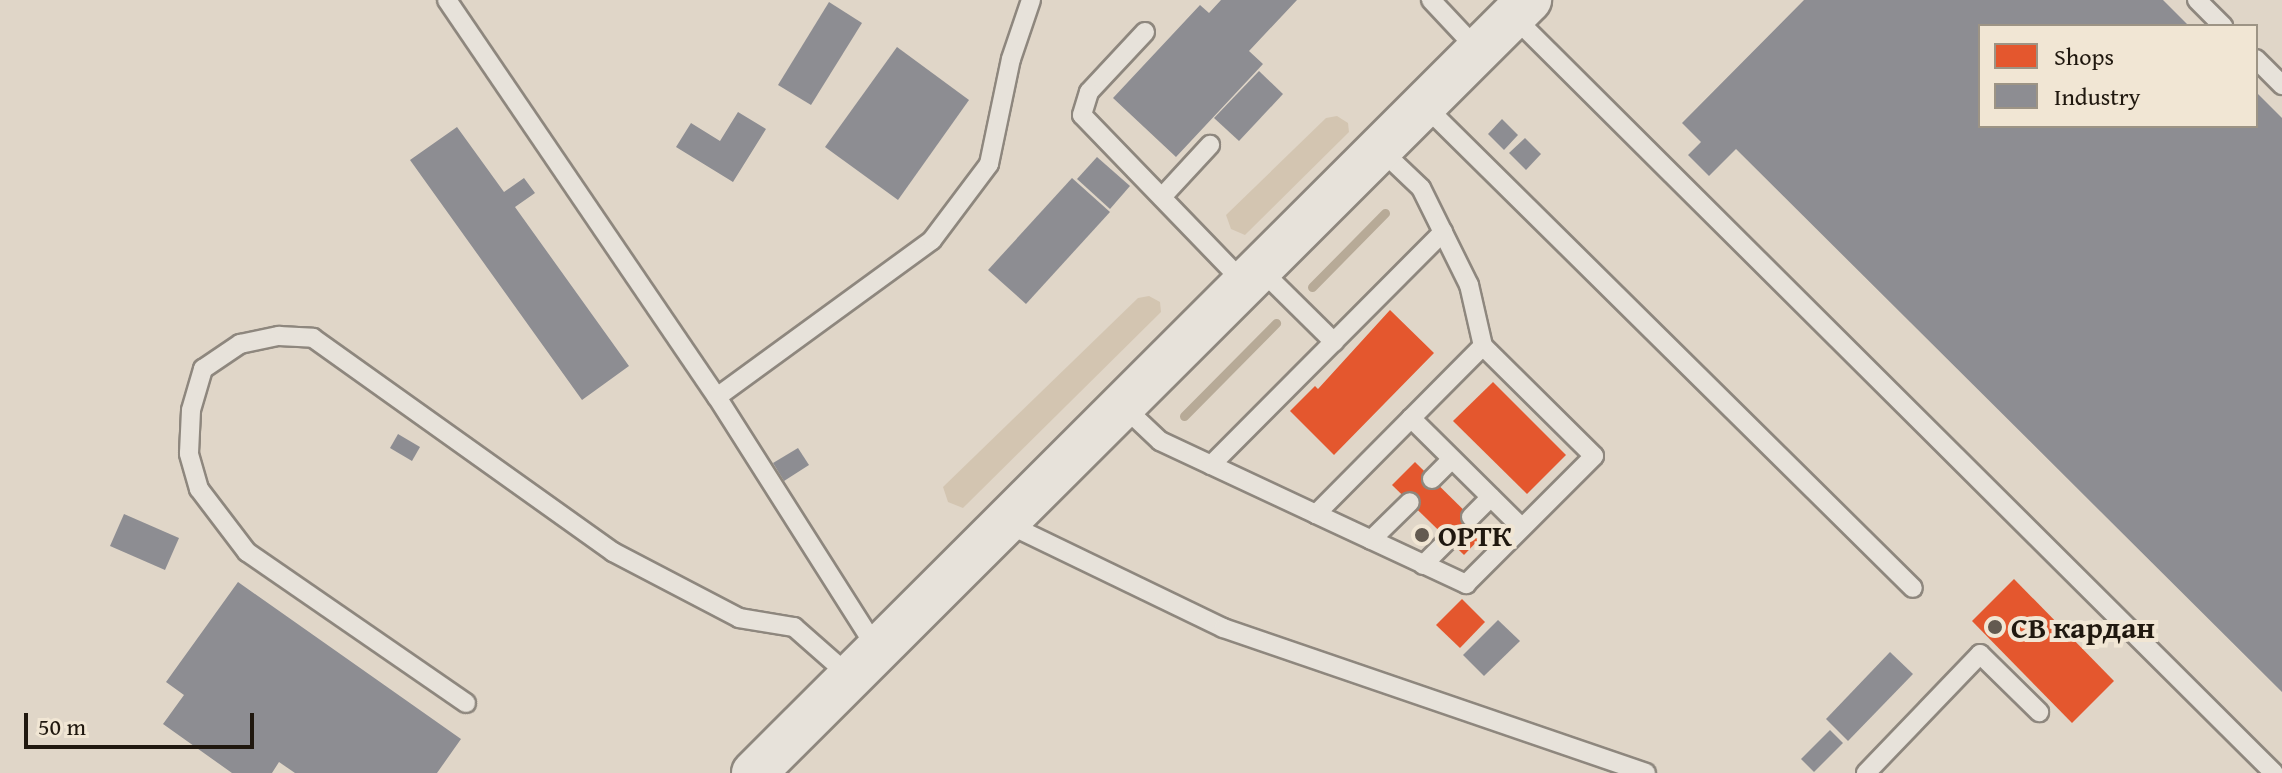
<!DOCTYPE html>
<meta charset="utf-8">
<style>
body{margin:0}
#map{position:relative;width:2282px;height:773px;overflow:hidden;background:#e0d6c8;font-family:"Gentium Book Plus",serif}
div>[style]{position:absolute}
.green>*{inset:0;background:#d3c5b1}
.shops>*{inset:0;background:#e4572e}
.industry>*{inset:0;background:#8d8d92}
.stream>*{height:9px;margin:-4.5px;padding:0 4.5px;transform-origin:4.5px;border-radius:4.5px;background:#b7aa97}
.roads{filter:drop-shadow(2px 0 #8e877e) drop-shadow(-2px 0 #8e877e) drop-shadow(0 2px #8e877e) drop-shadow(0 -2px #8e877e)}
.lane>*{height:18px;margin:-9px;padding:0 9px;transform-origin:9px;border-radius:9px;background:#e7e2da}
.secondary>*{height:44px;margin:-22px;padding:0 22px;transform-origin:22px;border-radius:22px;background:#e7e2da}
.dots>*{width:22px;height:22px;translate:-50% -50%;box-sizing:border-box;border:4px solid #f1e6d4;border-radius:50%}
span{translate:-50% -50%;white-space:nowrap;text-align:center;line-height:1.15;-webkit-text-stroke:8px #f1e6d4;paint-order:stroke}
.poi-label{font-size:30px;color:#20180f;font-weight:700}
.left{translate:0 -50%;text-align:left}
.legend{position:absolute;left:1978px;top:24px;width:280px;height:104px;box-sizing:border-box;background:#f1e6d4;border:2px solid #9d9485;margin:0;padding:10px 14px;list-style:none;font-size:24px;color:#20180f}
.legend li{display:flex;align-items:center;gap:16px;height:40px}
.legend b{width:40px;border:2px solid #9d9485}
.scale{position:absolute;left:24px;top:713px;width:230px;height:36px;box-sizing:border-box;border:4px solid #20180f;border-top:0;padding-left:10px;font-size:24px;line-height:28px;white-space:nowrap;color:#20180f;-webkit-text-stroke:6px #f1e6d4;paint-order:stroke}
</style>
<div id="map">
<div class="green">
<i style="clip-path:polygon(1337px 116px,1348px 123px,1349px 132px,1245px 235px,1231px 229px,1226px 215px,1326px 118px)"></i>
<i style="clip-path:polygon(1149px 296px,1160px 302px,1161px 312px,963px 508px,948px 502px,943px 487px,1138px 298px)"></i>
</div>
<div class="shops">
<i style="clip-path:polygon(1390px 310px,1434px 353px,1334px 455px,1290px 411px,1315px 386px,1318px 389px)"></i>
<i style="clip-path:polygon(1493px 382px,1566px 455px,1527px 494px,1453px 421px)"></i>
<i style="clip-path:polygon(1415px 462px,1486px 532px,1464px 555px,1392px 485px)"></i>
<i style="clip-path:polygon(2014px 579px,2114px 681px,2072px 723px,1972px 621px)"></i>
<i style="clip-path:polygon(1462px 599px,1485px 622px,1460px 648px,1436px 625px)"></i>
</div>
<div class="industry">
<i style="clip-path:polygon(1221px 0,1297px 0,1249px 51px,1263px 64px,1176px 157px,1113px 98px,1200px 5px,1209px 13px)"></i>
<i style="clip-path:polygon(1804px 0,2163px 0,2189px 26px,1980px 26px,1980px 126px,2256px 126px,2256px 92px,2282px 118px,2282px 692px,1736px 149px,1709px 176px,1688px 155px,1701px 142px,1682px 123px)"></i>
<i style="clip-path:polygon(829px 2px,862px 23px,811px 105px,778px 85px)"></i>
<i style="clip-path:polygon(897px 47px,969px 100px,898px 200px,825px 147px)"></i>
<i style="clip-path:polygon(1259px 71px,1283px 94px,1239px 141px,1214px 118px)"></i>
<i style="clip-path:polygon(738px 112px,766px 129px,733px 182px,676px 147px,691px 123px,720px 141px)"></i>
<i style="clip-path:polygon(1502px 119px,1518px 135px,1504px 150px,1488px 134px)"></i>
<i style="clip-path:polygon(457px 127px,504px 192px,524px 178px,535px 193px,515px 207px,629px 366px,582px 400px,410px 160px)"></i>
<i style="clip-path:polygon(1525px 138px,1541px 154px,1526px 170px,1509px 153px)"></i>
<i style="clip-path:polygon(1097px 157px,1130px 186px,1110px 209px,1077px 179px)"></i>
<i style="clip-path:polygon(1072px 178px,1110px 212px,1026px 304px,988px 270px)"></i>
<i style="clip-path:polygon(398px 434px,420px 447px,412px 461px,390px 448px)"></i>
<i style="clip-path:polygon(798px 448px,809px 465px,784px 481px,773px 463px)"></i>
<i style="clip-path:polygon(124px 514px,179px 538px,165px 570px,110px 546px)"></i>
<i style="clip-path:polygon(238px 582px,461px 739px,437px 773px,295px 773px,279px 762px,272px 773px,232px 773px,163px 724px,184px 695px,166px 682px)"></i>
<i style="clip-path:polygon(1498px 620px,1520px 641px,1484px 676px,1463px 655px)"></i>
<i style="clip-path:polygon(1890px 652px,1913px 674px,1848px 741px,1826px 719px)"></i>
<i style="clip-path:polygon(1830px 730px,1843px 743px,1814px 772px,1801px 759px)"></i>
</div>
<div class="stream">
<i style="left:1312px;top:287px;width:104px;rotate:-45.4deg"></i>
<i style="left:1184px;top:416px;width:131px;rotate:-45.3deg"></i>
</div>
<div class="roads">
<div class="lane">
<i style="left:447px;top:0;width:480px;rotate:55.8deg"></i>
<i style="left:717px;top:397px;width:301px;rotate:57.6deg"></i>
<i style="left:1431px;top:0;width:69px;rotate:46.8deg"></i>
<i style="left:2197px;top:0;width:37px;rotate:45deg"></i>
<i style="left:1513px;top:16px;width:1073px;rotate:44.85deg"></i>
<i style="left:1145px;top:32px;width:82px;rotate:133deg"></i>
<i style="left:1089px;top:92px;width:24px;rotate:107deg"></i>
<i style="left:1082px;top:115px;width:235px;rotate:46deg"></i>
<i style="left:2256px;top:59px;width:37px;rotate:45deg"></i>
<i style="left:1424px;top:105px;width:687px;rotate:44.65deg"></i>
<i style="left:1162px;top:197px;width:71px;rotate:-47.3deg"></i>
<i style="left:1260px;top:269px;width:104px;rotate:44.6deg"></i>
<i style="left:717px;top:397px;width:266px;rotate:-36.1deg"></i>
<i style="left:932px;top:240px;width:95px;rotate:-53.1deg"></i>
<i style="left:989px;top:164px;width:107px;rotate:-78.2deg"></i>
<i style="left:1011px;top:59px;width:62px;rotate:-71.3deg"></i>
<i style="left:1123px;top:406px;width:51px;rotate:43.4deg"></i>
<i style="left:1160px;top:441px;width:172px;rotate:25.1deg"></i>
<i style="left:1316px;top:514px;width:237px;rotate:-45.2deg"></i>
<i style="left:1483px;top:346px;width:63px;rotate:-102.9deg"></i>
<i style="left:1469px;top:285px;width:108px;rotate:-116.3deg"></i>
<i style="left:1421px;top:188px;width:57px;rotate:-136.4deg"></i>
<i style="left:1411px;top:418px;width:156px;rotate:44.7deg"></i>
<i style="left:1211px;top:465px;width:329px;rotate:-45.1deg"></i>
<i style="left:1432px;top:479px;width:28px;rotate:-45deg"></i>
<i style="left:1316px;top:514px;width:166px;rotate:25deg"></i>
<i style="left:1466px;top:584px;width:181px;rotate:-45deg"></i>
<i style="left:1594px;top:456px;width:156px;rotate:-135.3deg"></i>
<i style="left:1471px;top:517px;width:28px;rotate:-45deg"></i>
<i style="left:1008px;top:524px;width:239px;rotate:25.8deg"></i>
<i style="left:1223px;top:628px;width:447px;rotate:18.9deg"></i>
<i style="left:1371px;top:540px;width:54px;rotate:-44.3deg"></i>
<i style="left:1423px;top:565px;width:35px;rotate:-45deg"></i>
<i style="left:466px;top:703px;width:266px;rotate:-145.4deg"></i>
<i style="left:247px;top:552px;width:79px;rotate:-127.3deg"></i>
<i style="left:199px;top:489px;width:37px;rotate:-106deg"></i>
<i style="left:189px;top:453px;width:43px;rotate:-87.3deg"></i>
<i style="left:191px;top:410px;width:43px;rotate:-73.7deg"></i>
<i style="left:203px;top:369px;width:45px;rotate:-34deg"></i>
<i style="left:240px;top:344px;width:40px;rotate:-12deg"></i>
<i style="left:279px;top:336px;width:34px;rotate:3deg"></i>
<i style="left:313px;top:338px;width:369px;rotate:35.5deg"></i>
<i style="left:613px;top:552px;width:142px;rotate:27.6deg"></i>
<i style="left:739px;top:618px;width:56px;rotate:9.3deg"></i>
<i style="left:794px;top:627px;width:76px;rotate:41.3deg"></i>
<i style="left:1866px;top:773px;width:165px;rotate:-46.2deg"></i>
<i style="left:1980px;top:654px;width:83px;rotate:44.5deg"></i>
</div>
<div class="secondary">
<i style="left:754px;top:773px;width:1095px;rotate:-44.93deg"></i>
</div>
</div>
<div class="dots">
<i style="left:1422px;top:535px;background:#635a50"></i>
<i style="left:1995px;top:627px;background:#635a50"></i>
</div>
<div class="poi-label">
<span class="left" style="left:1438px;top:535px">ОРТК</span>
<span class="left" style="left:2011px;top:627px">СВ кардан</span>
</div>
<ul class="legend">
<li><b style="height:22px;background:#e4572e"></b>Shops</li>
<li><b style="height:22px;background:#8d8d92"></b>Industry</li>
</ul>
<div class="scale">50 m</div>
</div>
